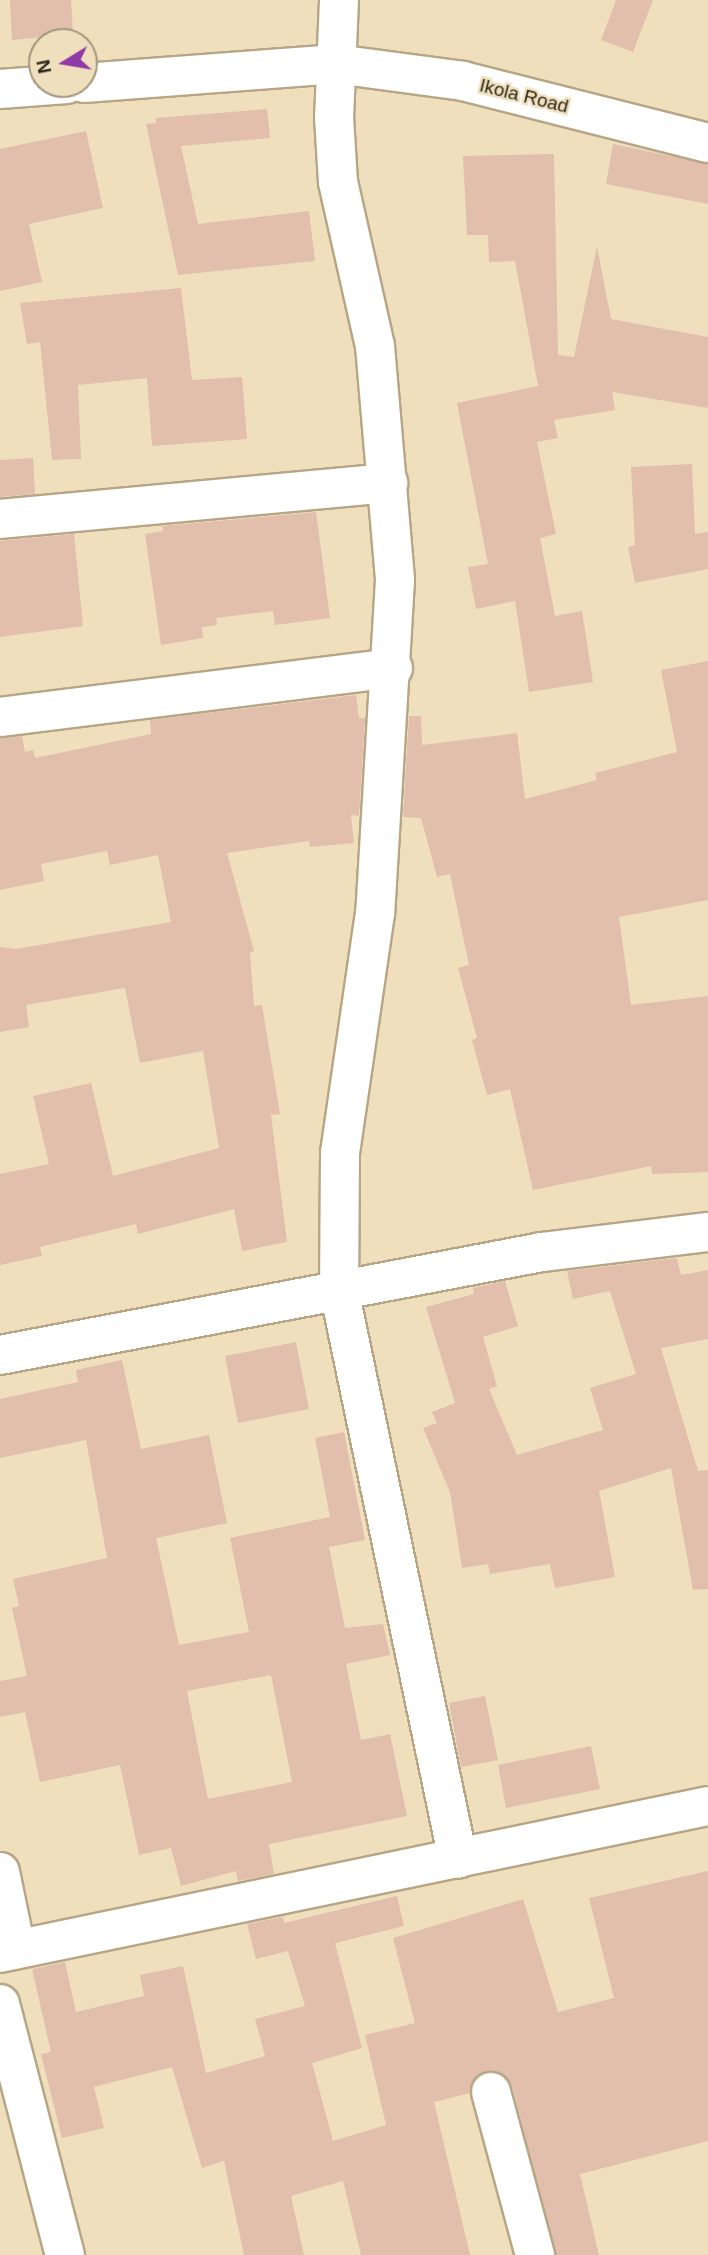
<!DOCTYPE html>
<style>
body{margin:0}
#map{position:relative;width:708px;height:2255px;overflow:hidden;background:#efdfbd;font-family:Helvetica,sans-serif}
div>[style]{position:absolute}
.building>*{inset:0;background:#e1bfac}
.roads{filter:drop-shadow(2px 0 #b6a686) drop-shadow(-2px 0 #b6a686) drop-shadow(0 2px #b6a686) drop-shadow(0 -2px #b6a686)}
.minor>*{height:38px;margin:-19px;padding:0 19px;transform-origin:19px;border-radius:19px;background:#fff}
.tertiary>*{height:38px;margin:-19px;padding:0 19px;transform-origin:19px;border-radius:19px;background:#fff}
span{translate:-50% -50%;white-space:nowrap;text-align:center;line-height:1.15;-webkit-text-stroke:5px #efdfbd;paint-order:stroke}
.street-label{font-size:19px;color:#2f291c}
.north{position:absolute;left:28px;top:28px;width:70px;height:70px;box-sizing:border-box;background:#efdfbd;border:2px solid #a2967d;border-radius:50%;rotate:259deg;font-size:19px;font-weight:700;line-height:28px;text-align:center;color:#2f291c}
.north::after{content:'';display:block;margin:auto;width:24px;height:32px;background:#8f3aa7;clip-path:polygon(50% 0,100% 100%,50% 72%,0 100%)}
</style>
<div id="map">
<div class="building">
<i style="clip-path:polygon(10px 0,71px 0,73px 34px,12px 40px)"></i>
<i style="clip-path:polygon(616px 0,653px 0,633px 52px,601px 40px)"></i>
<i style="clip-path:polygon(267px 109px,270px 138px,181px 146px,198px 224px,309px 211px,315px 261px,178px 275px,146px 124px,156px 123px,156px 118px)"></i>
<i style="clip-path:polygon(86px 131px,103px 208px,29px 224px,42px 282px,0 291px,0 149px)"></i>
<i style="clip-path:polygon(613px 144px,708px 164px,708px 204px,606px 184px)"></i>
<i style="clip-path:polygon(554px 154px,558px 355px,574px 357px,597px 246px,611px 319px,708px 337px,708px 408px,612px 392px,615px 410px,554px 420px,558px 438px,537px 442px,556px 534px,540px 538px,555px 616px,582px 611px,593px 682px,529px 692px,515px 601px,476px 609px,468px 567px,488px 564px,457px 403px,538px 386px,515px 261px,489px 262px,488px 235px,467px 235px,463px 156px)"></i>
<i style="clip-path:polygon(181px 288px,192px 380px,242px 377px,247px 439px,152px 446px,147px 378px,78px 385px,81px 459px,52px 460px,40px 342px,27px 344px,20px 303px)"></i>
<i style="clip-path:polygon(33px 458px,35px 494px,0 497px,0 460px)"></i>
<i style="clip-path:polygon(692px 464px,695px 534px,708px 532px,708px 569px,635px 583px,628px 547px,635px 545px,631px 467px)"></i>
<i style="clip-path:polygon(316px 512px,330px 618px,275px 625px,273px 611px,216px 618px,217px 625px,202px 627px,203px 638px,161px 645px,145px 534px,163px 531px,162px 526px)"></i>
<i style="clip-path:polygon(74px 534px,83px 626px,0 637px,0 541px)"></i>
<i style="clip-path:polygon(708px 661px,708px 900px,619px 917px,631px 1005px,708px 996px,708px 1172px,652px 1174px,651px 1166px,533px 1190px,510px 1089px,487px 1095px,472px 1040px,477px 1038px,458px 968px,469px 965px,450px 874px,437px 877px,421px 818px,403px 817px,409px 716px,421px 716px,422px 745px,517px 733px,525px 799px,597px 780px,595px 773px,677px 752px,661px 670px)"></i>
<i style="clip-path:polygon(356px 695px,359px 718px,365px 718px,359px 816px,351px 815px,354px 843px,310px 847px,309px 841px,227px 853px,254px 951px,250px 953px,254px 1006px,262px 1005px,280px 1114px,271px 1115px,287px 1242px,242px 1251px,234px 1209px,138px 1234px,136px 1224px,40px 1247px,42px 1256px,0 1265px,0 1174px,49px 1164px,33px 1096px,91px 1083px,113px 1176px,219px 1148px,203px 1051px,140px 1063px,125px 988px,26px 1005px,29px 1027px,0 1032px,0 947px,16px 949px,171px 922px,158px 855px,110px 865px,107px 851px,41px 864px,44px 881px,0 890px,0 738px,22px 736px,25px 752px,33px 750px,35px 758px,151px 734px,150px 720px)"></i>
<i style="clip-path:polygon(677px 1258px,681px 1275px,708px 1270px,708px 1339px,661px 1348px,698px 1471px,708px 1470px,708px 1589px,693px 1590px,671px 1468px,599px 1491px,615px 1577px,555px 1588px,550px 1564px,490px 1574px,488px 1564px,462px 1568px,450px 1492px,423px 1428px,437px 1423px,432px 1412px,455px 1403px,426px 1307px,474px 1294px,473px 1288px,505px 1281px,518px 1326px,483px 1337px,497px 1386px,489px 1389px,517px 1455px,603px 1430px,590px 1388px,636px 1374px,610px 1291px,573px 1299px,567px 1271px)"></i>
<i style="clip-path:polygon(296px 1342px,309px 1409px,238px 1423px,225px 1356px)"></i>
<i style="clip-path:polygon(evenodd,122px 1360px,141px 1449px,209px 1435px,227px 1523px,156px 1538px,179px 1645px,249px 1632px,230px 1538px,330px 1517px,315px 1438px,344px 1432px,365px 1540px,329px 1547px,345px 1628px,383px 1624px,390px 1655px,346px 1664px,361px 1740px,390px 1734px,407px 1816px,269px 1844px,274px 1874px,238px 1881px,236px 1871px,181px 1886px,171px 1848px,139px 1855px,120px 1765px,40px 1782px,25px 1712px,0 1717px,0 1681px,27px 1676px,12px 1608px,19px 1606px,13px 1579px,107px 1558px,86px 1440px,0 1458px,0 1399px,78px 1382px,76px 1370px,122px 1360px,271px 1675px,292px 1782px,208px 1799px,187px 1691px,271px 1675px)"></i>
<i style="clip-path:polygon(485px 1696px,498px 1760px,461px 1767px,449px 1703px)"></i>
<i style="clip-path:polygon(591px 1746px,600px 1789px,506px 1808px,498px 1765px)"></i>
<i style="clip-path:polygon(708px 1871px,708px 2141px,580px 2174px,599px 2255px,556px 2255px,512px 2086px,496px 2071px,476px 2076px,470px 2093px,434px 2102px,470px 2255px,361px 2255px,343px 2181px,291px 2196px,304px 2255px,244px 2255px,224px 2161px,202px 2168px,172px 2067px,94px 2087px,104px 2128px,62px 2138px,41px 2054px,51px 2052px,32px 1969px,65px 1962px,76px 2012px,144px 1996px,140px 1975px,183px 1966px,206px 2073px,265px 2056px,255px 2019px,305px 2006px,288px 1951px,256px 1959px,247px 1924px,283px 1917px,284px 1923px,397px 1896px,404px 1926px,335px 1943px,362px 2048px,312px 2063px,333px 2141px,386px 2125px,365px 2035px,415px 2023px,393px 1938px,523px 1899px,558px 2012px,614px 1998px,589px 1898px)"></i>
</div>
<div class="roads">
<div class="minor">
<i style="left:339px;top:0;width:117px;rotate:92.4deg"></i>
<i style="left:334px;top:117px;width:65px;rotate:86.5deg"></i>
<i style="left:338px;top:182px;width:168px;rotate:77.3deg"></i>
<i style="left:375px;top:346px;width:235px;rotate:85.1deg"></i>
<i style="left:395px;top:580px;width:334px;rotate:93.4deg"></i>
<i style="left:375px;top:913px;width:243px;rotate:98.3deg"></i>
<i style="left:340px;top:1153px;width:137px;rotate:90.4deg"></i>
<i style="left:339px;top:1290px;width:581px;rotate:78.19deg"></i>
<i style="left:0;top:519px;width:390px;rotate:-5.3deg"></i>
<i style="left:0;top:717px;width:396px;rotate:-7.1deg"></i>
<i style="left:0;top:1355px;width:552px;rotate:-10.76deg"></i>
<i style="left:542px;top:1252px;width:167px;rotate:-6.9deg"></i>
<i style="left:0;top:1872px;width:79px;rotate:78.3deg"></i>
<i style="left:0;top:1953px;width:723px;rotate:-11.73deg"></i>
<i style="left:0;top:2004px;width:259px;rotate:75.5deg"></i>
<i style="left:491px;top:2092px;width:169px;rotate:74.9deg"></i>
</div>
<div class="tertiary">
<i style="left:84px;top:83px;width:253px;rotate:-4.3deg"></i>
<i style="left:336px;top:64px;width:128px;rotate:7.6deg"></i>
<i style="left:463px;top:81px;width:253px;rotate:14.2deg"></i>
<i style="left:0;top:89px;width:67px;rotate:-4.3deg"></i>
</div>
</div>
<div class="street-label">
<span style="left:524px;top:96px;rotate:14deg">Ikola Road</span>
</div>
<div class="north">N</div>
</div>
